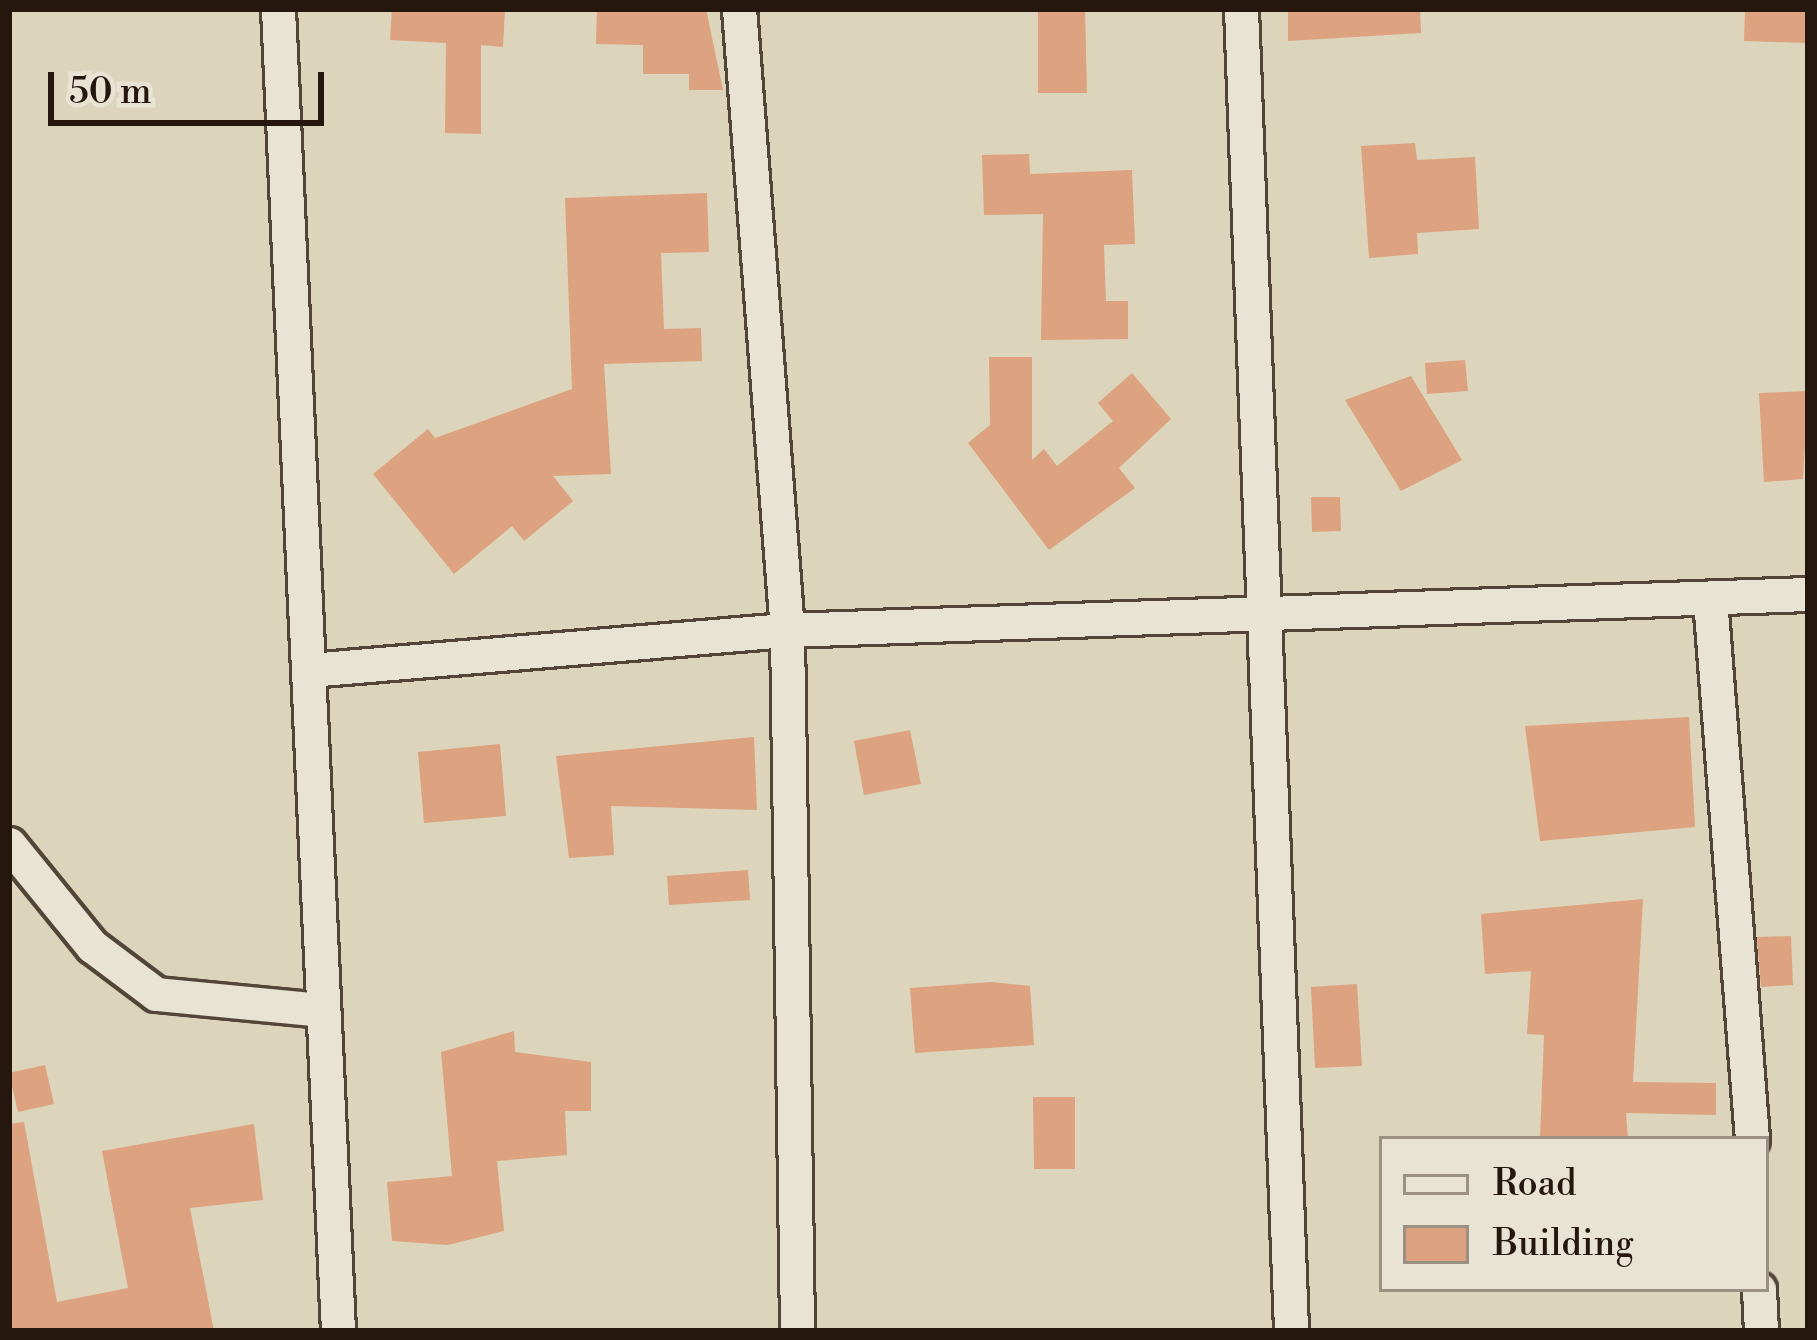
<!DOCTYPE html>
<style>
body{margin:0}
#map{position:relative;width:1817px;height:1340px;overflow:hidden;background:#dcd4bb;font-family:"Libre Bodoni",serif}
div>[style]{position:absolute}
.building>*{inset:0;background:#dda27f}
.roads{filter:drop-shadow(3px 0 #534639) drop-shadow(-3px 0 #534639) drop-shadow(0 3px #534639) drop-shadow(0 -3px #534639)}
.street>*{height:33px;margin:-16.5px;padding:0 16.5px;transform-origin:16.5px;border-radius:16.5px;background:#e8e3d3}
span{translate:-50% -50%;white-space:nowrap;text-align:center;line-height:1.15;-webkit-text-stroke:9px #e8e3d3;paint-order:stroke}
.frame{position:absolute;inset:0;border:12px solid #25170e;pointer-events:none}
.legend{position:absolute;left:1379px;top:1136px;width:390px;height:156px;box-sizing:border-box;background:#e8e3d3;border:3px solid #9a9184;margin:0;padding:15px 21px;list-style:none;font-size:36px;color:#25170e}
.legend li{display:flex;align-items:center;gap:24px;height:60px}
.legend b{width:60px;border:3px solid #9a9184}
.scale{position:absolute;left:48px;top:72px;width:276px;height:54px;box-sizing:border-box;border:6px solid #25170e;border-top:0;padding-left:15px;font-size:36px;line-height:42px;white-space:nowrap;color:#25170e;-webkit-text-stroke:9px #e8e3d3;paint-order:stroke}
</style>
<div id="map">
<div class="building">
<i style="clip-path:polygon(392px 9px,505px 9px,503px 47px,481px 45px,481px 134px,445px 133px,446px 43px,390px 40px)"></i>
<i style="clip-path:polygon(597px 9px,706px 9px,723px 90px,689px 90px,689px 74px,643px 74px,643px 45px,596px 44px)"></i>
<i style="clip-path:polygon(1038px 9px,1085px 9px,1087px 93px,1038px 93px)"></i>
<i style="clip-path:polygon(1288px 9px,1420px 9px,1421px 33px,1288px 41px)"></i>
<i style="clip-path:polygon(1745px 9px,1808px 9px,1808px 43px,1744px 41px)"></i>
<i style="clip-path:polygon(1415px 143px,1417px 160px,1475px 157px,1479px 229px,1417px 233px,1418px 254px,1369px 258px,1361px 146px)"></i>
<i style="clip-path:polygon(1029px 154px,1030px 174px,1132px 170px,1135px 244px,1104px 245px,1106px 301px,1128px 301px,1128px 339px,1041px 340px,1043px 214px,984px 215px,982px 155px)"></i>
<i style="clip-path:polygon(707px 193px,709px 252px,661px 253px,664px 329px,701px 328px,702px 361px,604px 364px,611px 474px,553px 476px,573px 501px,524px 541px,512px 526px,454px 574px,373px 474px,428px 429px,435px 438px,572px 389px,565px 198px)"></i>
<i style="clip-path:polygon(989px 357px,1032px 357px,1032px 460px,1044px 449px,1057px 466px,1113px 421px,1098px 403px,1132px 373px,1171px 419px,1119px 468px,1135px 488px,1049px 550px,968px 443px,990px 425px)"></i>
<i style="clip-path:polygon(1465px 360px,1468px 391px,1427px 394px,1425px 363px)"></i>
<i style="clip-path:polygon(1411px 376px,1462px 460px,1401px 491px,1345px 400px)"></i>
<i style="clip-path:polygon(1808px 391px,1803px 479px,1764px 482px,1759px 393px)"></i>
<i style="clip-path:polygon(1311px 497px,1340px 497px,1341px 531px,1312px 532px)"></i>
<i style="clip-path:polygon(1689px 717px,1695px 827px,1540px 841px,1525px 726px)"></i>
<i style="clip-path:polygon(910px 730px,921px 784px,864px 795px,854px 741px)"></i>
<i style="clip-path:polygon(754px 737px,757px 810px,611px 806px,614px 855px,569px 858px,556px 756px)"></i>
<i style="clip-path:polygon(500px 744px,506px 816px,424px 823px,418px 752px)"></i>
<i style="clip-path:polygon(748px 870px,750px 900px,669px 905px,667px 876px)"></i>
<i style="clip-path:polygon(1643px 899px,1633px 1082px,1716px 1083px,1716px 1115px,1626px 1113px,1628px 1139px,1540px 1139px,1544px 1035px,1527px 1034px,1531px 971px,1485px 974px,1481px 914px)"></i>
<i style="clip-path:polygon(1791px 936px,1793px 985px,1761px 987px,1757px 937px)"></i>
<i style="clip-path:polygon(991px 982px,1030px 986px,1034px 1045px,915px 1053px,910px 988px)"></i>
<i style="clip-path:polygon(1357px 984px,1362px 1066px,1315px 1068px,1311px 987px)"></i>
<i style="clip-path:polygon(514px 1031px,515px 1052px,591px 1062px,591px 1111px,565px 1111px,567px 1155px,497px 1161px,504px 1231px,448px 1245px,392px 1241px,387px 1182px,452px 1176px,441px 1052px)"></i>
<i style="clip-path:polygon(45px 1065px,54px 1104px,18px 1112px,9px 1073px)"></i>
<i style="clip-path:polygon(1033px 1097px,1075px 1097px,1075px 1169px,1034px 1169px)"></i>
<i style="clip-path:polygon(24px 1122px,57px 1302px,128px 1288px,102px 1151px,254px 1124px,263px 1200px,190px 1208px,214px 1331px,9px 1331px,9px 1124px)"></i>
</div>
<div class="roads">
<div class="street">
<i style="left:278px;top:9px;width:1323px;rotate:87.4deg"></i>
<i style="left:739px;top:9px;width:623px;rotate:85.58deg"></i>
<i style="left:787px;top:630px;width:701px;rotate:89.18deg"></i>
<i style="left:1241px;top:9px;width:1323px;rotate:87.83deg"></i>
<i style="left:1710px;top:599px;width:542px;rotate:85.55deg"></i>
<i style="left:309px;top:670px;width:480px;rotate:-4.8deg"></i>
<i style="left:787px;top:630px;width:1022px;rotate:-2.02deg"></i>
<i style="left:9px;top:844px;width:132px;rotate:50.9deg"></i>
<i style="left:92px;top:946px;width:80px;rotate:36.9deg"></i>
<i style="left:156px;top:994px;width:167px;rotate:5.5deg"></i>
<i style="left:1759px;top:1289px;width:42px;rotate:87.3deg"></i>
</div>
</div>
<div class="frame"></div>
<ul class="legend">
<li><b style="height:15px;background:#e8e3d3"></b>Road</li>
<li><b style="height:33px;background:#dda27f"></b>Building</li>
</ul>
<div class="scale">50 m</div>
</div>
